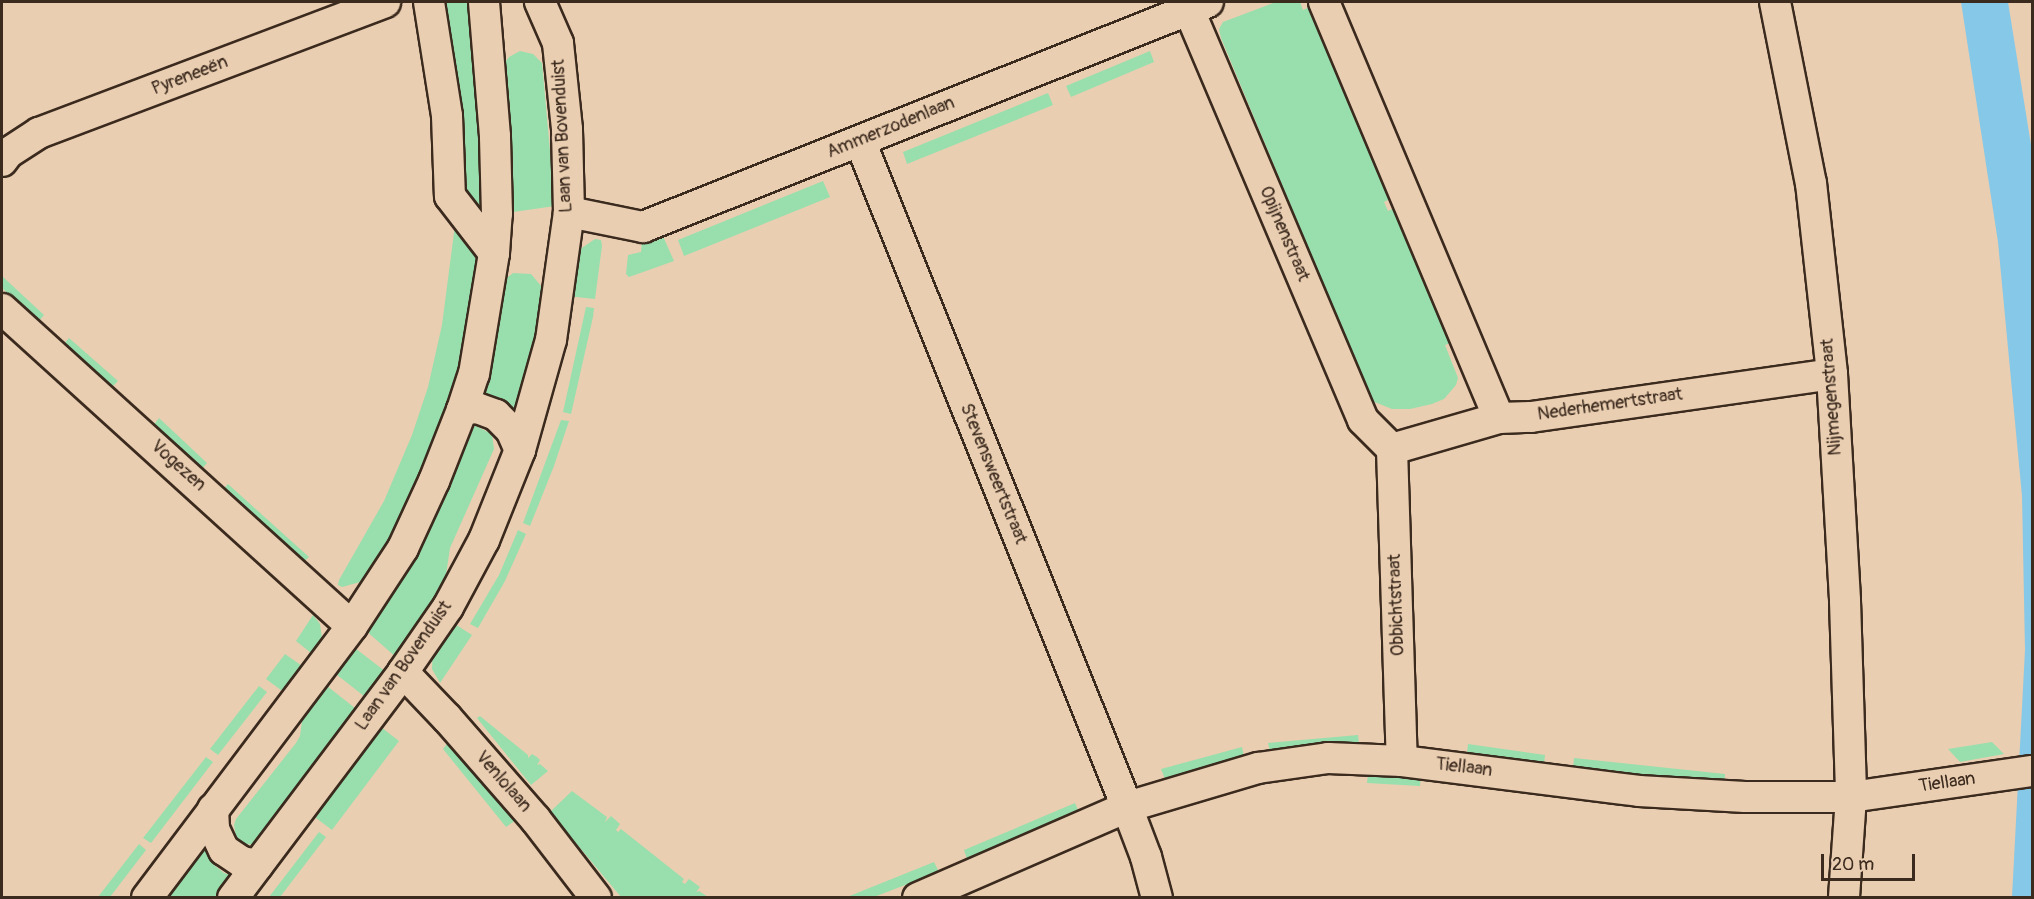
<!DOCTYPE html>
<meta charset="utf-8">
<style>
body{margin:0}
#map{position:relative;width:2034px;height:899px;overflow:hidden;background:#eaceb1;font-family:Pangolin,sans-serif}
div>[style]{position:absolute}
.green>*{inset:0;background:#98dfad}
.water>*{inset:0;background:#86c8e7}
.roads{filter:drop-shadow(2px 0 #3b2a1e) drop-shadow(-2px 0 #3b2a1e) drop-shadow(0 2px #3b2a1e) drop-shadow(0 -2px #3b2a1e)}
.minor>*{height:30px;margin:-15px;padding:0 15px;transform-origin:15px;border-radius:15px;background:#eaceb1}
span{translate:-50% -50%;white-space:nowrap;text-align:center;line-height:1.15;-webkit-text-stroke:5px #eaceb1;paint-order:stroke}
.street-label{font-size:18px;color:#3b2a1e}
.frame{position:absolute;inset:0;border:3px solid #3b2a1e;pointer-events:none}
.scale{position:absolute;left:1821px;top:854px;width:94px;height:27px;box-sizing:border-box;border:3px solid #3b2a1e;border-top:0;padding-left:8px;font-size:18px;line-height:21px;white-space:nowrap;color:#3b2a1e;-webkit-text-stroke:4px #eaceb1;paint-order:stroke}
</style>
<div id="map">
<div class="green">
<i style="clip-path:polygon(439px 2px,470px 2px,480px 91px,485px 218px,463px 193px)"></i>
<i style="clip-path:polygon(1276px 2px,1300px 2px,1303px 10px,1312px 6px,1392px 198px,1384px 202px,1388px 211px,1396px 207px,1453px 342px,1445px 345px,1458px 378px,1456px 385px,1444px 399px,1432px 404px,1410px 409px,1392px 409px,1372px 401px,1221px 38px,1219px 29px,1223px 22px)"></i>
<i style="clip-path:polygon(520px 51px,533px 54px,542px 63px,555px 206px,506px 213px,502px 66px,509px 57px)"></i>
<i style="clip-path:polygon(1150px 51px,1154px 62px,1071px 97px,1066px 86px)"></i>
<i style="clip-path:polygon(1048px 93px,1053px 105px,907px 164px,903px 152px)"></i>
<i style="clip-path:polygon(823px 181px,830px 197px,684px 256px,678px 240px)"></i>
<i style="clip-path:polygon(455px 225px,479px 253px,462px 377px,400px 533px,364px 581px,342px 587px,338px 585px,339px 580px,384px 501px,412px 435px,428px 387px,442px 325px)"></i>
<i style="clip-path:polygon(662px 234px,674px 261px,629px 277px,626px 274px,628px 255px,641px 252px,642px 242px)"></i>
<i style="clip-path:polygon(595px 239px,601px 240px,602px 246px,595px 299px,567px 296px,579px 250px)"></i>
<i style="clip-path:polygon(513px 273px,531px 274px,548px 294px,520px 414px,500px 399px,478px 393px,499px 284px)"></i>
<i style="clip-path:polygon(2px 276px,44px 315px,38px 322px,2px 288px)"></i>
<i style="clip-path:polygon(586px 307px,594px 308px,593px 317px,571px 414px,563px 412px)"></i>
<i style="clip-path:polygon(69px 338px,118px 381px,110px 389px,62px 346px)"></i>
<i style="clip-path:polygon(159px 418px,207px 463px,200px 471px,152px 427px)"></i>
<i style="clip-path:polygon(561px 420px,569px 421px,554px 466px,530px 526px,523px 523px)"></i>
<i style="clip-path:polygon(476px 426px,492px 434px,494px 449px,450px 548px,444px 588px,398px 659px,364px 629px,468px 428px)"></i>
<i style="clip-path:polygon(228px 484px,309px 557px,302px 563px,222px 491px)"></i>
<i style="clip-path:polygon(518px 530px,526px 534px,505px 581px,478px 628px,470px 624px,499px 575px)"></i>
<i style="clip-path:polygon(313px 615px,320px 624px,322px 638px,316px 657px,296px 641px)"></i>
<i style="clip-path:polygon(450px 621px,472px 635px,440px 683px,432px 669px,433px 647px)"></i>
<i style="clip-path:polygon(351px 645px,390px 675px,369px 700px,332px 671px)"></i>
<i style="clip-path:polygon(285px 654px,308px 670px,289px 696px,266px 679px)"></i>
<i style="clip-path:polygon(322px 682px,360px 712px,257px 845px,245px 844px,236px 837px,234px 825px,236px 819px,296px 743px,300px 736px,303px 714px)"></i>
<i style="clip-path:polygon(259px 686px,267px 692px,218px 755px,210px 749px)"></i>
<i style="clip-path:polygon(480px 716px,528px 755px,528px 758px,532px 754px,537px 757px,540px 760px,537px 765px,540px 764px,548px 771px,531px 785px,477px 718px)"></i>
<i style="clip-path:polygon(377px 724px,399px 741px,332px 830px,308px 812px)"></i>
<i style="clip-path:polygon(1358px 735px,1359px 745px,1270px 752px,1268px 743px)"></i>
<i style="clip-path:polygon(450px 740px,516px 820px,506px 827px,443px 749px)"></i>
<i style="clip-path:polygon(1992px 742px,2004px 754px,1960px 762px,1948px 749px)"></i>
<i style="clip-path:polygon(1468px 744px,1545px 755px,1544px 764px,1467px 754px)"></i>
<i style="clip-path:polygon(1242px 747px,1244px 757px,1165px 779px,1161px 769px)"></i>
<i style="clip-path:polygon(206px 757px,213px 762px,151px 843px,143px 838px)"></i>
<i style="clip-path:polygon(1574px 758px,1725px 774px,1724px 785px,1573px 768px)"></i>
<i style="clip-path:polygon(1368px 774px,1421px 777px,1420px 786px,1367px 783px)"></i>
<i style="clip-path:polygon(572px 791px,607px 817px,605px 822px,611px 816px,620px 824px,616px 830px,618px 832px,621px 829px,684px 879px,682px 882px,685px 884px,689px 879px,700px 887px,696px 892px,699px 891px,708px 897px,621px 897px,550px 812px)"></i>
<i style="clip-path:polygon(1075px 803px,1079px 812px,967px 859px,964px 850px)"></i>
<i style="clip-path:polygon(319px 832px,326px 837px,280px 897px,269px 897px)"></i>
<i style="clip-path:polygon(139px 844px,146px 850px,110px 897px,98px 897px)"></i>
<i style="clip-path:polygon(203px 846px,214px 865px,224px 873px,234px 876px,220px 897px,157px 898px)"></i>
<i style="clip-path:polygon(934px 862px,939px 872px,874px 897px,847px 897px)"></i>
</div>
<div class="water">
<i style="clip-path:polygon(1961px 2px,2008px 2px,2032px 151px,2032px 897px,2012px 897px,2025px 650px,2022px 496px,1998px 242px)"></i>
</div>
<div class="roads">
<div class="minor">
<i style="left:429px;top:2px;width:115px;rotate:81deg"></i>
<i style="left:447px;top:116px;width:80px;rotate:87.9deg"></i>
<i style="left:450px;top:196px;width:72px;rotate:52.3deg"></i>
<i style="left:1324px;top:2px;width:451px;rotate:67.2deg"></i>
<i style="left:1775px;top:2px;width:185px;rotate:78.8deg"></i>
<i style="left:1811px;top:183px;width:192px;rotate:83.7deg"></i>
<i style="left:1832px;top:374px;width:227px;rotate:86.7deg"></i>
<i style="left:1845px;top:601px;width:196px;rotate:88.2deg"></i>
<i style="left:1851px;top:797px;width:101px;rotate:94deg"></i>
<i style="left:1189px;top:10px;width:445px;rotate:67deg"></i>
<i style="left:1363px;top:420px;width:41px;rotate:45deg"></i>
<i style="left:860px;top:141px;width:718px;rotate:68.15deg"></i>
<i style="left:1127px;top:807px;width:53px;rotate:69.2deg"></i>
<i style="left:1146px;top:857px;width:42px;rotate:75deg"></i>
<i style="left:2px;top:161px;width:10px;rotate:-53deg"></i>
<i style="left:8px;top:153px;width:37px;rotate:-33deg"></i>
<i style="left:39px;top:133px;width:370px;rotate:-20.7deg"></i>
<i style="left:569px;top:212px;width:76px;rotate:11.5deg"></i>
<i style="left:643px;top:227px;width:608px;rotate:-21.71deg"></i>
<i style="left:2px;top:309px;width:472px;rotate:42.2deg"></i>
<i style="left:462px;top:410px;width:15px;rotate:-8deg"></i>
<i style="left:477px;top:408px;width:20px;rotate:20deg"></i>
<i style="left:496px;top:415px;width:21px;rotate:45deg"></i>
<i style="left:511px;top:430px;width:22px;rotate:66deg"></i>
<i style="left:1392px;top:449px;width:111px;rotate:-16.2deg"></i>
<i style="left:1499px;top:418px;width:32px;rotate:-2deg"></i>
<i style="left:1531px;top:417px;width:304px;rotate:-8.1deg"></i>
<i style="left:1392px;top:449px;width:312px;rotate:88.2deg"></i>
<i style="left:403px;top:672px;width:64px;rotate:46.3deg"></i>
<i style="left:447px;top:718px;width:135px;rotate:48.9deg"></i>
<i style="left:536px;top:820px;width:98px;rotate:52.4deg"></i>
<i style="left:213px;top:809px;width:20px;rotate:87deg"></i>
<i style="left:214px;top:829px;width:23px;rotate:65deg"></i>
<i style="left:224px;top:850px;width:22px;rotate:34deg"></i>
<i style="left:242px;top:862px;width:16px;rotate:11deg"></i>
<i style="left:147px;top:898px;width:341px;rotate:-53deg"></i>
<i style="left:352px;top:626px;width:93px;rotate:-56.8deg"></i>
<i style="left:403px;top:548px;width:74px;rotate:-65.2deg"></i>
<i style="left:434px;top:481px;width:76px;rotate:-68.5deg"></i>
<i style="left:462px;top:410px;width:38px;rotate:-72deg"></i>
<i style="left:474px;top:374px;width:123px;rotate:-80.6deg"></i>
<i style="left:494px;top:253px;width:39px;rotate:-86deg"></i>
<i style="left:497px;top:214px;width:78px;rotate:-91.5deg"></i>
<i style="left:495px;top:136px;width:134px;rotate:-94.7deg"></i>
<i style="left:233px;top:898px;width:283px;rotate:-53deg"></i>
<i style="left:403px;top:672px;width:79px;rotate:-55.3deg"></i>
<i style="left:448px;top:607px;width:76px;rotate:-61.8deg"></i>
<i style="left:484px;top:540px;width:97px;rotate:-68.2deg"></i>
<i style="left:520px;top:450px;width:114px;rotate:-74.3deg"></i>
<i style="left:551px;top:340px;width:129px;rotate:-82deg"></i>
<i style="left:569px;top:212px;width:83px;rotate:-91.4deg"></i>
<i style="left:567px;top:129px;width:86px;rotate:-96deg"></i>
<i style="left:558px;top:43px;width:45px;rotate:-113.7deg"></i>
<i style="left:918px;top:898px;width:228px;rotate:-23.5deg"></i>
<i style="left:1127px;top:807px;width:137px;rotate:-16.6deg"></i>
<i style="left:1258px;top:768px;width:71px;rotate:-8.1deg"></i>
<i style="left:1328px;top:758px;width:74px;rotate:2.3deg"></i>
<i style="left:1402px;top:761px;width:239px;rotate:7.2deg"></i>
<i style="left:1639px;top:791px;width:106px;rotate:3.2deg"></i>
<i style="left:1745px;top:797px;width:106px"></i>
<i style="left:1851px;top:797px;width:183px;rotate:-8.2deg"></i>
</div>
</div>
<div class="street-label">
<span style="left:190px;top:76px;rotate:-21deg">Pyreneeën</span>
<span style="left:891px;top:128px;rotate:-22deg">Ammerzodenlaan</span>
<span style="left:563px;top:136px;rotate:-93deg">Laan van Bovenduist</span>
<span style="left:1284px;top:234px;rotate:67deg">Opijnenstraat</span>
<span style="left:1832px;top:397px;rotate:-94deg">Nijmegenstraat</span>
<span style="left:1610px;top:405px;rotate:-8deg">Nederhemertstraat</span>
<span style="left:178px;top:466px;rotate:42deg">Vogezen</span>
<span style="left:993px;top:474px;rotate:68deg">Stevensweertstraat</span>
<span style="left:1397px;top:605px;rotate:-92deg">Obbichtstraat</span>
<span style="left:404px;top:666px;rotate:-55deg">Laan van Bovenduist</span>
<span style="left:1464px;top:768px;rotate:7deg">Tiellaan</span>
<span style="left:503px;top:782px;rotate:49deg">Venlolaan</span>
<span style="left:1947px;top:783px;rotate:-8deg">Tiellaan</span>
</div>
<div class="frame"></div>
<div class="scale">20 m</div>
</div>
